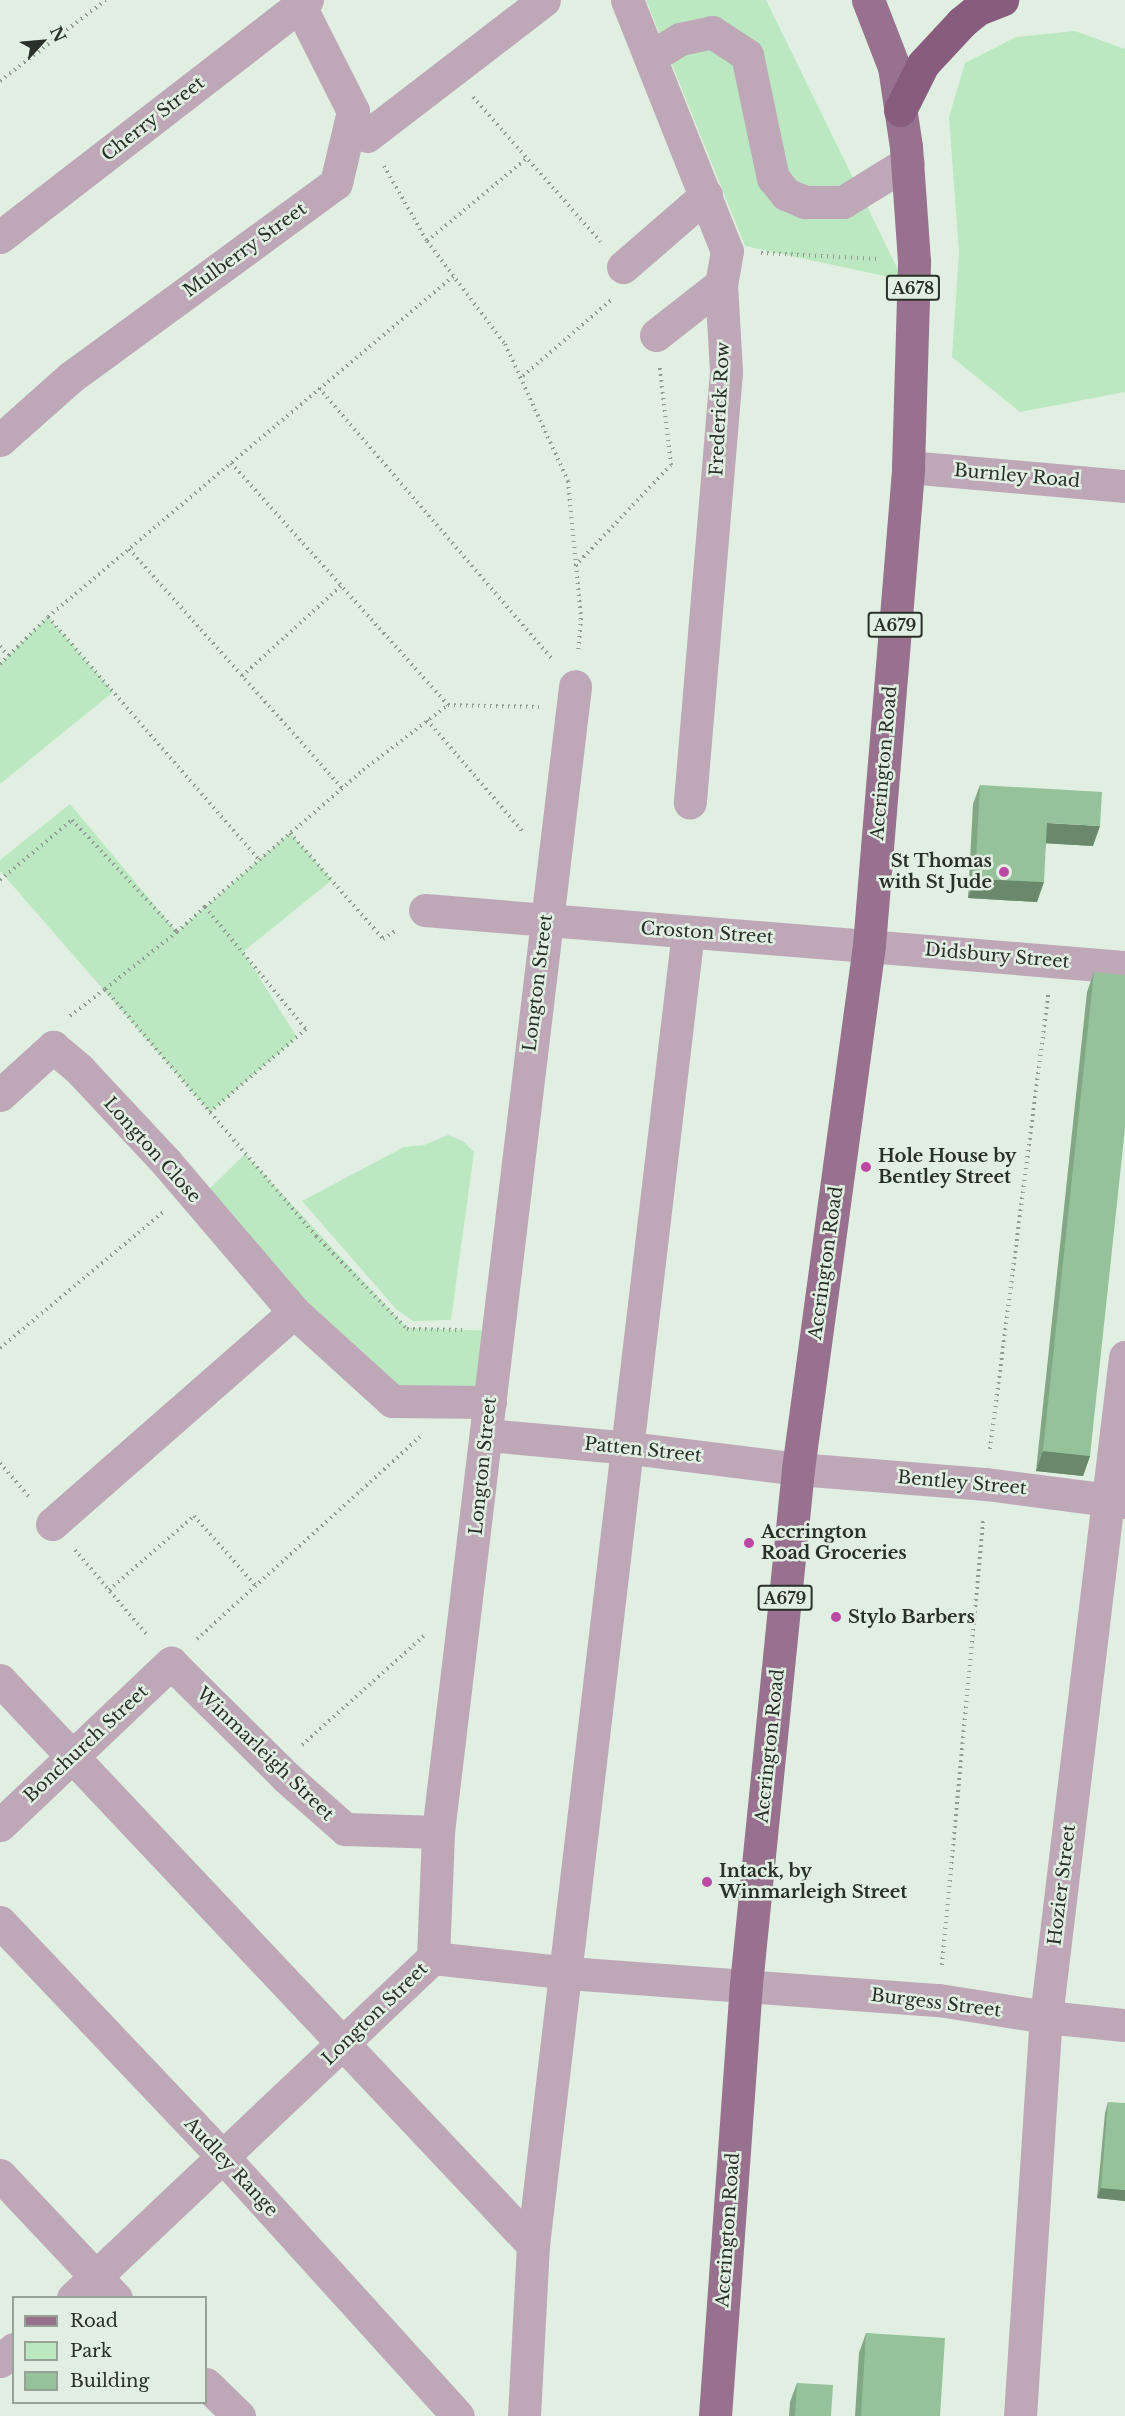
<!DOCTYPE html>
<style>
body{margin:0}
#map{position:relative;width:1125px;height:2416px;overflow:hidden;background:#e0efe1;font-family:"Libre Baskerville",serif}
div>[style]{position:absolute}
.green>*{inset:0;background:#bce8c1}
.path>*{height:4px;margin-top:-2px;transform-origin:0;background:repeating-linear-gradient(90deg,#909b91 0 1.5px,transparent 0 6px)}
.minor>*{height:33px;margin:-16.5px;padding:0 16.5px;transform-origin:16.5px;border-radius:16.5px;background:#bea8b8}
.major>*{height:33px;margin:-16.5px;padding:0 16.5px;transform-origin:16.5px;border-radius:16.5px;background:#97718d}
.highway>*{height:33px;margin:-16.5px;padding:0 16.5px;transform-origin:16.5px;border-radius:16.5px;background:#885c7d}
.wall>*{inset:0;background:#81a785}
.shaded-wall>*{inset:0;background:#69886c}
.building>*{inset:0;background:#96c29b}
.dots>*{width:16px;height:16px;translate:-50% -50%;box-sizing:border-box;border:3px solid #e0efe1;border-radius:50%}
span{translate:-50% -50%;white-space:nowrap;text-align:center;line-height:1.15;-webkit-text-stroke:5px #e0efe1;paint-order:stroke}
.shield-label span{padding:2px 4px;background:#e0efe1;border:2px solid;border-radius:4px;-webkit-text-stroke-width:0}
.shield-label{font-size:16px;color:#292f29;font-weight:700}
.street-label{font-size:18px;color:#292f29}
.poi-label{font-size:18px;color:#292f29;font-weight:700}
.right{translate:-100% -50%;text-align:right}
.left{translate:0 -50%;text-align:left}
.legend{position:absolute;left:12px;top:2296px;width:195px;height:108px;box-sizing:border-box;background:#e0efe1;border:2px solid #97a297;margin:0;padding:8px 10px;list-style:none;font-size:18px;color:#292f29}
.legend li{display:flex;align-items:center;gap:12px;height:30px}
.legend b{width:30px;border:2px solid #97a297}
.north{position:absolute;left:12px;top:12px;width:60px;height:60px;-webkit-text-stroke:4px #e0efe1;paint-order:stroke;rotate:64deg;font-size:16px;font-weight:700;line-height:24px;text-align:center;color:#292f29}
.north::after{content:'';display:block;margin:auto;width:21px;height:27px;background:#292f29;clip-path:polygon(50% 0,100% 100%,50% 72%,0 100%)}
</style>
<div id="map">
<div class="green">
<i style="clip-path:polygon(646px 0,766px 0,903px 280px,745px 246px)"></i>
<i style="clip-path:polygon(1075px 31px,1125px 49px,1125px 392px,1020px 412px,952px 357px,959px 252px,949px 117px,965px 63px,1016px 37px)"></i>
<i style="clip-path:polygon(48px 617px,113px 692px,0 784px,0 664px)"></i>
<i style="clip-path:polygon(70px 804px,177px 932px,290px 833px,332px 880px,243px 952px,297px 1037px,210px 1112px,0 871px,0 860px)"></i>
<i style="clip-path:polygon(448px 1135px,463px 1141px,474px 1152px,451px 1320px,413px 1321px,396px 1309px,302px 1201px,404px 1147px,424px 1145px)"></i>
<i style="clip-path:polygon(245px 1154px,407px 1328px,498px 1331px,490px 1402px,392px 1401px,198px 1200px)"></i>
</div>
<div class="path">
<i style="left:0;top:81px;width:133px;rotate:-37.4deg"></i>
<i style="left:473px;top:97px;width:193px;rotate:48.6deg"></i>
<i style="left:384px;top:166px;width:86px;rotate:60.2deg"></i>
<i style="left:427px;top:241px;width:129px;rotate:52.9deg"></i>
<i style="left:505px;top:344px;width:151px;rotate:65.3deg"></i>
<i style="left:568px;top:481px;width:138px;rotate:84.6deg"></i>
<i style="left:581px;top:618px;width:34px;rotate:95deg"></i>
<i style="left:427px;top:241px;width:130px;rotate:-39.7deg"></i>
<i style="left:761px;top:253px;width:118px;rotate:2.9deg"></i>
<i style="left:523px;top:376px;width:116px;rotate:-40.8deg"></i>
<i style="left:319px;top:388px;width:359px;rotate:49.3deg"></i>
<i style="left:231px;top:463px;width:325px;rotate:48.1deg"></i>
<i style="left:129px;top:549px;width:320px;rotate:48.3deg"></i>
<i style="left:575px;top:566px;width:139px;rotate:-46.5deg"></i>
<i style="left:671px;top:465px;width:98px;rotate:-96.5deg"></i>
<i style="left:48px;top:617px;width:322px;rotate:49deg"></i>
<i style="left:0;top:646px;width:11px;rotate:52deg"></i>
<i style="left:0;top:664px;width:67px;rotate:-44.4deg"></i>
<i style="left:48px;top:617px;width:533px;rotate:-40.05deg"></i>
<i style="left:242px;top:676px;width:134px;rotate:-42.3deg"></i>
<i style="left:427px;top:720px;width:146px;rotate:49.4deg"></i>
<i style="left:290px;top:833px;width:141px;rotate:48.7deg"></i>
<i style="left:383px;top:939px;width:17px;rotate:-33deg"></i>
<i style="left:0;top:880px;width:94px;rotate:-39.8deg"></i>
<i style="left:72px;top:820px;width:154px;rotate:46.8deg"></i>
<i style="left:177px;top:932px;width:92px;rotate:141.6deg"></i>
<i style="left:105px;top:989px;width:325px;rotate:49.5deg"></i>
<i style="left:316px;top:1236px;width:130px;rotate:45.6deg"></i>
<i style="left:407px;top:1329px;width:55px;rotate:1deg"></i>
<i style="left:205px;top:907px;width:209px;rotate:-40.9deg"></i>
<i style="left:363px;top:770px;width:107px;rotate:-37.4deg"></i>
<i style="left:448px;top:705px;width:91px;rotate:1.3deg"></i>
<i style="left:177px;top:932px;width:38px;rotate:-42deg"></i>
<i style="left:205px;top:907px;width:158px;rotate:50.4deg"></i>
<i style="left:306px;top:1029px;width:127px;rotate:139.2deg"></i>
<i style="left:70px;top:1016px;width:44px;rotate:-37.6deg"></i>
<i style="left:0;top:1348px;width:212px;rotate:-39.8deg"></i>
<i style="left:990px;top:1449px;width:458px;rotate:-82.7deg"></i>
<i style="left:0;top:1463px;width:45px;rotate:49.5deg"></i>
<i style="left:75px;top:1550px;width:113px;rotate:49.7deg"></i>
<i style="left:109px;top:1590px;width:113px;rotate:-41deg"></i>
<i style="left:194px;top:1516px;width:94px;rotate:48.5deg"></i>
<i style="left:197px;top:1639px;width:301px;rotate:-42.2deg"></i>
<i style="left:302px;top:1745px;width:166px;rotate:-41.8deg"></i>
<i style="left:942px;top:1965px;width:448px;rotate:-84.7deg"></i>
</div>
<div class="minor">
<i style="left:627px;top:0;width:270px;rotate:68.3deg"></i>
<i style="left:727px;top:251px;width:34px;rotate:100deg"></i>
<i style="left:721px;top:284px;width:88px;rotate:86.7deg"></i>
<i style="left:726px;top:372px;width:432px;rotate:94.8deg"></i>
<i style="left:651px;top:57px;width:34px;rotate:-32deg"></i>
<i style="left:680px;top:39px;width:33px;rotate:-12deg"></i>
<i style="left:712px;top:32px;width:42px;rotate:33.3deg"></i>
<i style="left:747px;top:55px;width:126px;rotate:78.1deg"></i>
<i style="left:773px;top:178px;width:21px;rotate:51deg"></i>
<i style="left:786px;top:194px;width:21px;rotate:23deg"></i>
<i style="left:805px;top:202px;width:38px"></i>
<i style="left:843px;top:202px;width:76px;rotate:-31.6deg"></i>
<i style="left:367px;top:136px;width:223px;rotate:-37.5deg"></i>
<i style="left:0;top:237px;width:388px;rotate:-37.7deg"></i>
<i style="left:623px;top:267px;width:110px;rotate:-40.9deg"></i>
<i style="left:656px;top:335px;width:83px;rotate:-38.1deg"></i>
<i style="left:0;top:440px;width:95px;rotate:-41.6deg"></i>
<i style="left:71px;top:377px;width:328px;rotate:-36.2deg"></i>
<i style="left:336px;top:183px;width:74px;rotate:-76.7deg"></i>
<i style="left:353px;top:111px;width:124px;rotate:-116.8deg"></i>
<i style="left:908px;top:467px;width:218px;rotate:5deg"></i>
<i style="left:425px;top:910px;width:702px;rotate:4.66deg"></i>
<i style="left:0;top:1095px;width:72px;rotate:-42.2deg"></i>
<i style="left:53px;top:1047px;width:35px;rotate:40deg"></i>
<i style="left:80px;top:1070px;width:126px;rotate:46.9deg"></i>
<i style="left:166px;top:1162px;width:197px;rotate:49.5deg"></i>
<i style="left:294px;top:1312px;width:132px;rotate:42.2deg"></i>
<i style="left:392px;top:1401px;width:98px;rotate:0.6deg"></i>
<i style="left:487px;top:1435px;width:144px;rotate:5.2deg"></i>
<i style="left:630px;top:1448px;width:169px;rotate:7.1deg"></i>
<i style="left:798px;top:1469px;width:189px;rotate:4.6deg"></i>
<i style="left:986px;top:1484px;width:140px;rotate:7.4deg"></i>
<i style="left:52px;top:1524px;width:322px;rotate:-41.2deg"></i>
<i style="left:0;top:1680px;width:777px;rotate:46.67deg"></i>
<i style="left:0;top:1825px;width:236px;rotate:-43.5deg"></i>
<i style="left:171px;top:1663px;width:162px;rotate:44.7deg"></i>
<i style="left:286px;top:1777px;width:79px;rotate:41.4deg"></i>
<i style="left:345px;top:1829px;width:93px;rotate:1.8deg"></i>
<i style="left:0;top:1922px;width:325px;rotate:46.5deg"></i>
<i style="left:224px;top:2158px;width:348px;rotate:47.8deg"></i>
<i style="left:433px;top:1958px;width:136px;rotate:6.3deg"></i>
<i style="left:568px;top:1973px;width:372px;rotate:4.2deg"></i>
<i style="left:939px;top:2000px;width:108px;rotate:9deg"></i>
<i style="left:1046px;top:2017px;width:79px;rotate:5.8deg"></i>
<i style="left:0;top:2175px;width:169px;rotate:46.7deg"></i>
<i style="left:73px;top:2298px;width:495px;rotate:-43.4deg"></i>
<i style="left:433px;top:1958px;width:126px;rotate:-87.7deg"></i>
<i style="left:438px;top:1832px;width:1154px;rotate:-83.18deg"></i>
<i style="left:0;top:2361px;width:18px;rotate:-41deg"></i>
<i style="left:206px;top:2384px;width:46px;rotate:44.1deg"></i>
<i style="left:524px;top:2416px;width:171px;rotate:-87deg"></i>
<i style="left:533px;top:2245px;width:1322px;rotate:-83.27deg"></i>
<i style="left:1020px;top:2416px;width:400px;rotate:-86.3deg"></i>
<i style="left:1046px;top:2017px;width:665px;rotate:-83.17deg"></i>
</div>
<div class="major">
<i style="left:715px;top:2416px;width:433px;rotate:-85.9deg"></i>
<i style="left:746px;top:1984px;width:518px;rotate:-84.23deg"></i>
<i style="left:798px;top:1469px;width:529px;rotate:-82.28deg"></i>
<i style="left:869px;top:945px;width:480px;rotate:-85.3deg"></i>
<i style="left:908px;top:467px;width:206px;rotate:-88.3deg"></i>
<i style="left:914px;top:261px;width:114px;rotate:-94deg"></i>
<i style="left:906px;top:147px;width:81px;rotate:-98.5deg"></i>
<i style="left:894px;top:67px;width:72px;rotate:-111.2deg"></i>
</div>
<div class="highway">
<i style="left:900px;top:110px;width:51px;rotate:-63.4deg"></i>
<i style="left:923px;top:64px;width:57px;rotate:-47.1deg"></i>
<i style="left:962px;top:22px;width:21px;rotate:-39deg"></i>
<i style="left:978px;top:9px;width:26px;rotate:-21deg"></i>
</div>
<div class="wall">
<i style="clip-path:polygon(980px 785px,1093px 846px,1046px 843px,1037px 902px,968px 898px,973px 804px)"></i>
<i style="clip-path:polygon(1094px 972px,1090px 1456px,1083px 1476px,1036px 1471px,1087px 992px)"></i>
<i style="clip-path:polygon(1108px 2102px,1125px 2201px,1097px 2198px,1105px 2113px)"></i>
<i style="clip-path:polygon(866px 2333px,940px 2416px,855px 2416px,859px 2353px)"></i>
<i style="clip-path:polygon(797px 2383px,831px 2416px,789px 2416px,790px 2402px)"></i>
</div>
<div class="shaded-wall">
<i style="clip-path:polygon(1047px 823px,1100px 826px,1093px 846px,1040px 843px)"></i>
<i style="clip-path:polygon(975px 879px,1044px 882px,1037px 902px,968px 898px)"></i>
<i style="clip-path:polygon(1043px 1451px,1090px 1456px,1083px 1476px,1036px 1471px)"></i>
<i style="clip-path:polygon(1101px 2188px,1125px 2190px,1125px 2201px,1097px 2198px)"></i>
</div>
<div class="building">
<i style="clip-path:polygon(980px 785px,1102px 792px,1100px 826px,1047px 823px,1044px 882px,975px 879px)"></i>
<i style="clip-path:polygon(1094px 972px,1125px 975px,1125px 1128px,1090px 1456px,1043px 1451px)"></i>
<i style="clip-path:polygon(1108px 2102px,1125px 2103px,1125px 2190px,1101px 2188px)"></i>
<i style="clip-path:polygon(866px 2333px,945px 2338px,940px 2416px,861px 2416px)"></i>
<i style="clip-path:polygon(797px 2383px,833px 2385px,831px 2416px,795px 2416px)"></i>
</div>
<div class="dots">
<i style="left:1004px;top:872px;background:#bb49a4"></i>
<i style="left:866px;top:1167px;background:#bb49a4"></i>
<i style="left:749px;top:1543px;background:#bb49a4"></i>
<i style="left:836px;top:1617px;background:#bb49a4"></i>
<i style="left:707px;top:1882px;background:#bb49a4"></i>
</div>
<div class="shield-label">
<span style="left:913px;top:288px">A678</span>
<span style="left:895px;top:625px">A679</span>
<span style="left:785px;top:1598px">A679</span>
</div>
<div class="street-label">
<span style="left:153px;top:119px;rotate:-38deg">Cherry Street</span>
<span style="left:245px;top:250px;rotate:-36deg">Mulberry Street</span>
<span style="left:720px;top:409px;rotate:-87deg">Frederick Row</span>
<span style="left:1017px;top:476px;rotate:5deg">Burnley Road</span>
<span style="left:884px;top:763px;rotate:-85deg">Accrington Road</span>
<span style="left:707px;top:933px;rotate:4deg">Croston Street</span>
<span style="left:997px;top:956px;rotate:5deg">Didsbury Street</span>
<span style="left:538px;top:983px;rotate:-83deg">Longton Street</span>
<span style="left:152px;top:1150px;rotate:48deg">Longton Close</span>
<span style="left:826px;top:1263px;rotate:-82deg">Accrington Road</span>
<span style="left:643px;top:1450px;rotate:6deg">Patten Street</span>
<span style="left:483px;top:1466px;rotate:-84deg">Longton Street</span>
<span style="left:962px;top:1483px;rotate:5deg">Bentley Street</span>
<span style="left:86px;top:1744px;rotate:-43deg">Bonchurch Street</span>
<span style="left:770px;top:1746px;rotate:-84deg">Accrington Road</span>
<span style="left:265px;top:1754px;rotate:44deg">Winmarleigh Street</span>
<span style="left:1062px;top:1885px;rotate:-83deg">Hozier Street</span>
<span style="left:936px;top:2003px;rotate:7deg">Burgess Street</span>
<span style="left:375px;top:2014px;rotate:-44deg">Longton Street</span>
<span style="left:231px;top:2167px;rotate:47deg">Audley Range</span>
<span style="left:728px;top:2230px;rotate:-86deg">Accrington Road</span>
</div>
<div class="poi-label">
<span class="right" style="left:992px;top:872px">St Thomas<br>with St Jude</span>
<span class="left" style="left:878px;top:1167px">Hole House by<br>Bentley Street</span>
<span class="left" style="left:761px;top:1543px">Accrington<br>Road Groceries</span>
<span class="left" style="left:848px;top:1617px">Stylo Barbers</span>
<span class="left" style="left:719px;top:1882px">Intack, by<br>Winmarleigh Street</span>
</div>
<ul class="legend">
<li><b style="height:8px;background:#97718d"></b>Road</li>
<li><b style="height:16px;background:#bce8c1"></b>Park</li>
<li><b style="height:16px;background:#96c29b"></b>Building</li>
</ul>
<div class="north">N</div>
</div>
